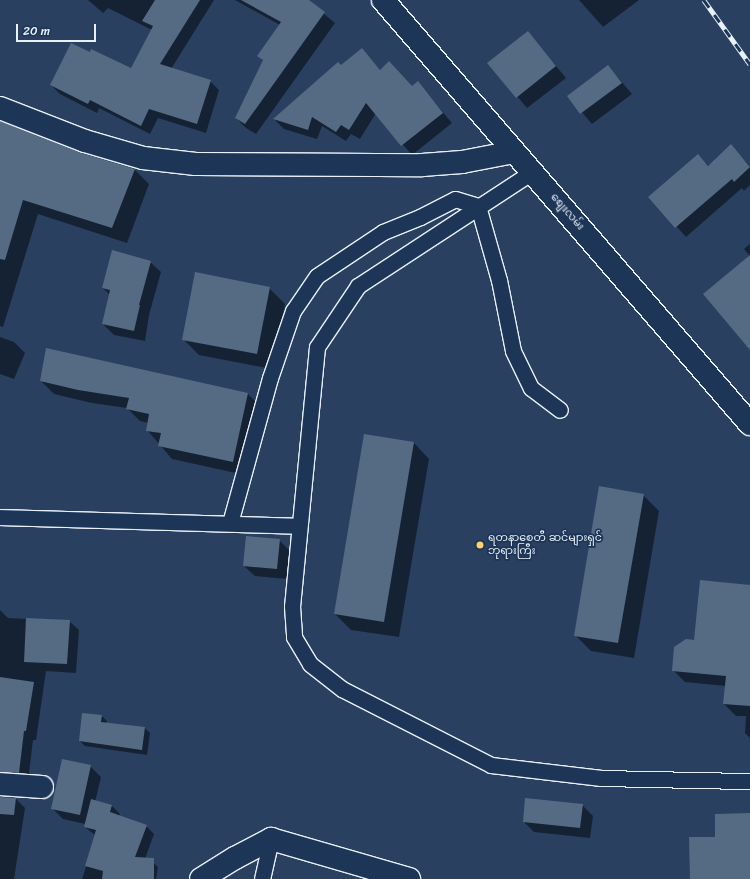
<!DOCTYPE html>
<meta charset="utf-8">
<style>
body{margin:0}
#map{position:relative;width:750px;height:879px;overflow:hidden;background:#294061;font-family:Sriracha,"Noto Sans Myanmar",sans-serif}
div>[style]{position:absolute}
.shadow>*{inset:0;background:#0007}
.building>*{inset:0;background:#556a83}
.roads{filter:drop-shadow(1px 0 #e8f1f8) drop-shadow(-1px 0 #e8f1f8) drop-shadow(0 1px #e8f1f8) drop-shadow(0 -1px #e8f1f8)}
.service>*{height:15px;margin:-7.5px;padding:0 7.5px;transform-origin:7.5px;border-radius:7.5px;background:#1d3557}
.minor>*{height:22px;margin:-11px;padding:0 11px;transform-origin:11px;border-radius:11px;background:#1d3557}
.secondary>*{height:22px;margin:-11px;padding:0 11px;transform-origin:11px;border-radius:11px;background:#1d3557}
.rail>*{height:4.5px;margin-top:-2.25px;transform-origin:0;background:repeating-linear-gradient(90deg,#1d3557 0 9px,#e8f1f8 0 18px);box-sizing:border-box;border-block:1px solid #e8f1f8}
.dots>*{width:11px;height:11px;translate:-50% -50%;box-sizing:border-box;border:2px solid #1d3557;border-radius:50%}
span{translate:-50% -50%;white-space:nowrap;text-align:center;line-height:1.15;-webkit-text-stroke:3.5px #1d3557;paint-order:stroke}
.street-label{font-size:11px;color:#e8f1f8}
.poi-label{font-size:11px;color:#e8f1f8}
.left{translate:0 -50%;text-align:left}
.scale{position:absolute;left:16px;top:24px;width:80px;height:18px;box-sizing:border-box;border:2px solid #e8f1f8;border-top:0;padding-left:5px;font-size:12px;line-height:14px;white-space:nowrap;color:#e8f1f8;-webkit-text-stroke:3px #1d3557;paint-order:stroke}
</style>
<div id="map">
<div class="shadow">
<i style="clip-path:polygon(88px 0,214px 0,171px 69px,210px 81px,219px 90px,206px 133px,158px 118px,150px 134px,99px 108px,97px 113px,60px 94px,51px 85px,131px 70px,152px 30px,108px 8px,103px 13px)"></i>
<i style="clip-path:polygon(235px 0,307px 0,335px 23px,256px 134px,246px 128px,236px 118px,264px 61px,258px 55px,280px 25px)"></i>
<i style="clip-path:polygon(579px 0,639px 0,603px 27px)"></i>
<i style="clip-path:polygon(528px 32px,566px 78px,527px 108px,489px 63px)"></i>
<i style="clip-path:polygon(362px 50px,380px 70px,412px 87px,418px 83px,452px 123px,412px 155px,376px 113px,360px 139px,351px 134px,346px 141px,322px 126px,317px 139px,284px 129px,274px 119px)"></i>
<i style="clip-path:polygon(608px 66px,632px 94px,592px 124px,568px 96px)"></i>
<i style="clip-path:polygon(0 122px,80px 154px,135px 170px,149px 184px,127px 243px,38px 214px,3px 327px,0 326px)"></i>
<i style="clip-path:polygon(740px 155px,750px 166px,750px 185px,744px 191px,742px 188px,686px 237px,650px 197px,698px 156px,709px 166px)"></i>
<i style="clip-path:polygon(750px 244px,750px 256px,744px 249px)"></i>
<i style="clip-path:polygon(150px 262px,161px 272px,149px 315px,145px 341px,114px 335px,103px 324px,110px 295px,103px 288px)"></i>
<i style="clip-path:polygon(269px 288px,285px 304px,272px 369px,199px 355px,183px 339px)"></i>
<i style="clip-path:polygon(0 337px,14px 342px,25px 353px,14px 379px,0 374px)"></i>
<i style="clip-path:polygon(41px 381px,248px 394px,261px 407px,245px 475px,172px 459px,147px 430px,149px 423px,140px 421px,127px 408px,92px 403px,54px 394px)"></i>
<i style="clip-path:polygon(414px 443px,429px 459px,399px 637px,351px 630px,335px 614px)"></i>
<i style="clip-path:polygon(643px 495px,659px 511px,634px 658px,591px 651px,575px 635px)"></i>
<i style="clip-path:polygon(279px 540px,290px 551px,287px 579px,255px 576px,244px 566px)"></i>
<i style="clip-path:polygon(750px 586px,750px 738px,745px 733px,746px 716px,736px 716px,724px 704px,726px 686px,685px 682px,673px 670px,694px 641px)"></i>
<i style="clip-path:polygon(0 610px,8px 618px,69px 621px,79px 630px,76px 673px,46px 671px,36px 740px,33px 740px,28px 782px,0 785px)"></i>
<i style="clip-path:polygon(101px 715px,107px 721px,106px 723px,145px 728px,150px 733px,147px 755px,85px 746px,80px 741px)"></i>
<i style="clip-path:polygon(90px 766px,101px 777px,95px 802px,112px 806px,120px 814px,119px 816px,146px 826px,154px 834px,145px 859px,149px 859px,158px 867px,156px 879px,82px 879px,96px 836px,85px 827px,85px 824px,63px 819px,52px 808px)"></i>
<i style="clip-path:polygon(0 796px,16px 799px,25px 808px,14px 879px,0 879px)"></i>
<i style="clip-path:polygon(582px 805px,593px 816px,590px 838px,534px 832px,524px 822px)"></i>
</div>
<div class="building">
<i style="clip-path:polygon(155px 0,200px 0,160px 64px,211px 80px,197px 124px,149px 109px,141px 126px,90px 100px,88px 104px,50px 85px,71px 43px,90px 52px,91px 49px,131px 68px,153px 26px,142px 21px)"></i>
<i style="clip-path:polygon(241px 0,309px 0,325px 12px,245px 124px,235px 118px,263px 60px,257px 56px,281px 22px)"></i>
<i style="clip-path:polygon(528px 31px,556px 66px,516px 98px,487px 63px)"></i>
<i style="clip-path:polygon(362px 48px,380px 70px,389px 61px,412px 86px,418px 81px,443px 113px,401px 146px,366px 103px,349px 130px,341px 125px,336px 132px,312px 117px,308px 130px,273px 119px,338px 62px,341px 65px)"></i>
<i style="clip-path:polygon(608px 65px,622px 83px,580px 114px,567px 96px)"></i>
<i style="clip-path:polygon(0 121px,81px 153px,135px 169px,112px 228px,23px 200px,5px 260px,0 259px)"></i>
<i style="clip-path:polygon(731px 144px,750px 167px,734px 182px,732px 179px,675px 228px,648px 197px,698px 154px,708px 166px)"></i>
<i style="clip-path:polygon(112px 250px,151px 261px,139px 305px,140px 305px,134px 331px,102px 324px,110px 290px,102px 288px)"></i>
<i style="clip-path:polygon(750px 255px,750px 350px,703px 294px)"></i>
<i style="clip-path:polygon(195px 272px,270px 287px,257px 354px,182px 340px)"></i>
<i style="clip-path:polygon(46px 348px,248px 393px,233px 462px,158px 446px,161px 433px,146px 431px,149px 414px,126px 409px,129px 398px,78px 390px,40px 381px)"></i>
<i style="clip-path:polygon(364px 434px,414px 442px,384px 622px,334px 614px)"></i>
<i style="clip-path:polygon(599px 486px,644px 494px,618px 643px,574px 636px)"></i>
<i style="clip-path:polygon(246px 536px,280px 539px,277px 569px,243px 566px)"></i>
<i style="clip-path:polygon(700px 580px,750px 585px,750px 706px,723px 704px,726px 676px,672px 671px,674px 647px,686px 639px,694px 640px)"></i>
<i style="clip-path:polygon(26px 618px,70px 620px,67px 664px,24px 662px)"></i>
<i style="clip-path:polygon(0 677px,34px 682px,26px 731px,24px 731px,19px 773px,0 772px)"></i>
<i style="clip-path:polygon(82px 713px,102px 715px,101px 722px,145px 727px,142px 750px,79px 741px)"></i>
<i style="clip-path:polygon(62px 759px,91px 765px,80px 815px,51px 809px)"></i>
<i style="clip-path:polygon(0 797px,16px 798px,14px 815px,0 814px)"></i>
<i style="clip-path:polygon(525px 798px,583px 804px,580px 828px,523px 822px)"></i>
<i style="clip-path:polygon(91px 799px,112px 805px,110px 812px,147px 825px,135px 857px,154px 858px,154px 879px,102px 879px,103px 871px,85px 866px,96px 830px,84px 827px)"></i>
<i style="clip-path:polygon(750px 813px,750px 879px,690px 879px,689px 837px,715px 837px,715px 814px)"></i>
</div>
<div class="roads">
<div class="service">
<i style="left:532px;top:172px;width:208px;rotate:146.8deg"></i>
<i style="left:358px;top:286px;width:73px;rotate:123.9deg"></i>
<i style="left:317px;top:347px;width:260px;rotate:95.5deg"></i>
<i style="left:292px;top:606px;width:31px;rotate:86deg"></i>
<i style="left:294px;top:637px;width:31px;rotate:59deg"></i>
<i style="left:310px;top:664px;width:41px;rotate:38deg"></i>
<i style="left:342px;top:689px;width:167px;rotate:27deg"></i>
<i style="left:491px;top:765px;width:111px;rotate:6.7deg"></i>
<i style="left:601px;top:778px;width:149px;rotate:1.2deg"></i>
<i style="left:0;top:517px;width:298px;rotate:1.7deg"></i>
<i style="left:230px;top:523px;width:150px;rotate:-74.6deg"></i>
<i style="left:270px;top:378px;width:71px;rotate:-71.1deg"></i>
<i style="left:293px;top:311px;width:42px;rotate:-55.6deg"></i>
<i style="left:317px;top:276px;width:79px;rotate:-33.7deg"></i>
<i style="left:383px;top:232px;width:40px;rotate:-22deg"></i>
<i style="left:420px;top:217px;width:39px;rotate:-27deg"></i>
<i style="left:455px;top:199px;width:24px;rotate:17deg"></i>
<i style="left:478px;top:206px;width:77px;rotate:74.2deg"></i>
<i style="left:499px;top:280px;width:72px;rotate:78.8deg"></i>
<i style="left:513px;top:351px;width:41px;rotate:64.1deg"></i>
<i style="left:531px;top:388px;width:36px;rotate:37deg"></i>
<i style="left:262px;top:879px;width:41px;rotate:-77.3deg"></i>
</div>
<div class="minor">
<i style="left:0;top:108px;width:91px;rotate:21.2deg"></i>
<i style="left:85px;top:141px;width:60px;rotate:16.3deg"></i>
<i style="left:143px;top:158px;width:53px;rotate:6.5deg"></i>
<i style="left:196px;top:164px;width:226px;rotate:0.3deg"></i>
<i style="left:422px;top:165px;width:40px;rotate:-4.3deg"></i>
<i style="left:462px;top:162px;width:53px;rotate:-10.9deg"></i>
<i style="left:0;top:784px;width:42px;rotate:4.1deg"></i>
<i style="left:201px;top:879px;width:40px;rotate:-32deg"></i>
<i style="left:235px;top:858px;width:41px;rotate:-27.8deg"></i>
<i style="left:271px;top:839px;width:144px;rotate:16.2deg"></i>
</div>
<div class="secondary">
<i style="left:383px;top:0;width:561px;rotate:49.12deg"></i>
</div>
</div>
<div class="rail">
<i style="left:704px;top:0;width:79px;rotate:54.3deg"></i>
</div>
<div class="dots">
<i style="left:480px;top:545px;background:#ffd166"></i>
</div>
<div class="street-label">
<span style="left:567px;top:212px;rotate:49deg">စျေးလမ်း</span>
</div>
<div class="poi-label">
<span class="left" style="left:488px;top:545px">ရတနာစေတီ ဆင်များရှင်<br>ဘုရားကြီး</span>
</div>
<div class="scale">20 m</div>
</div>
